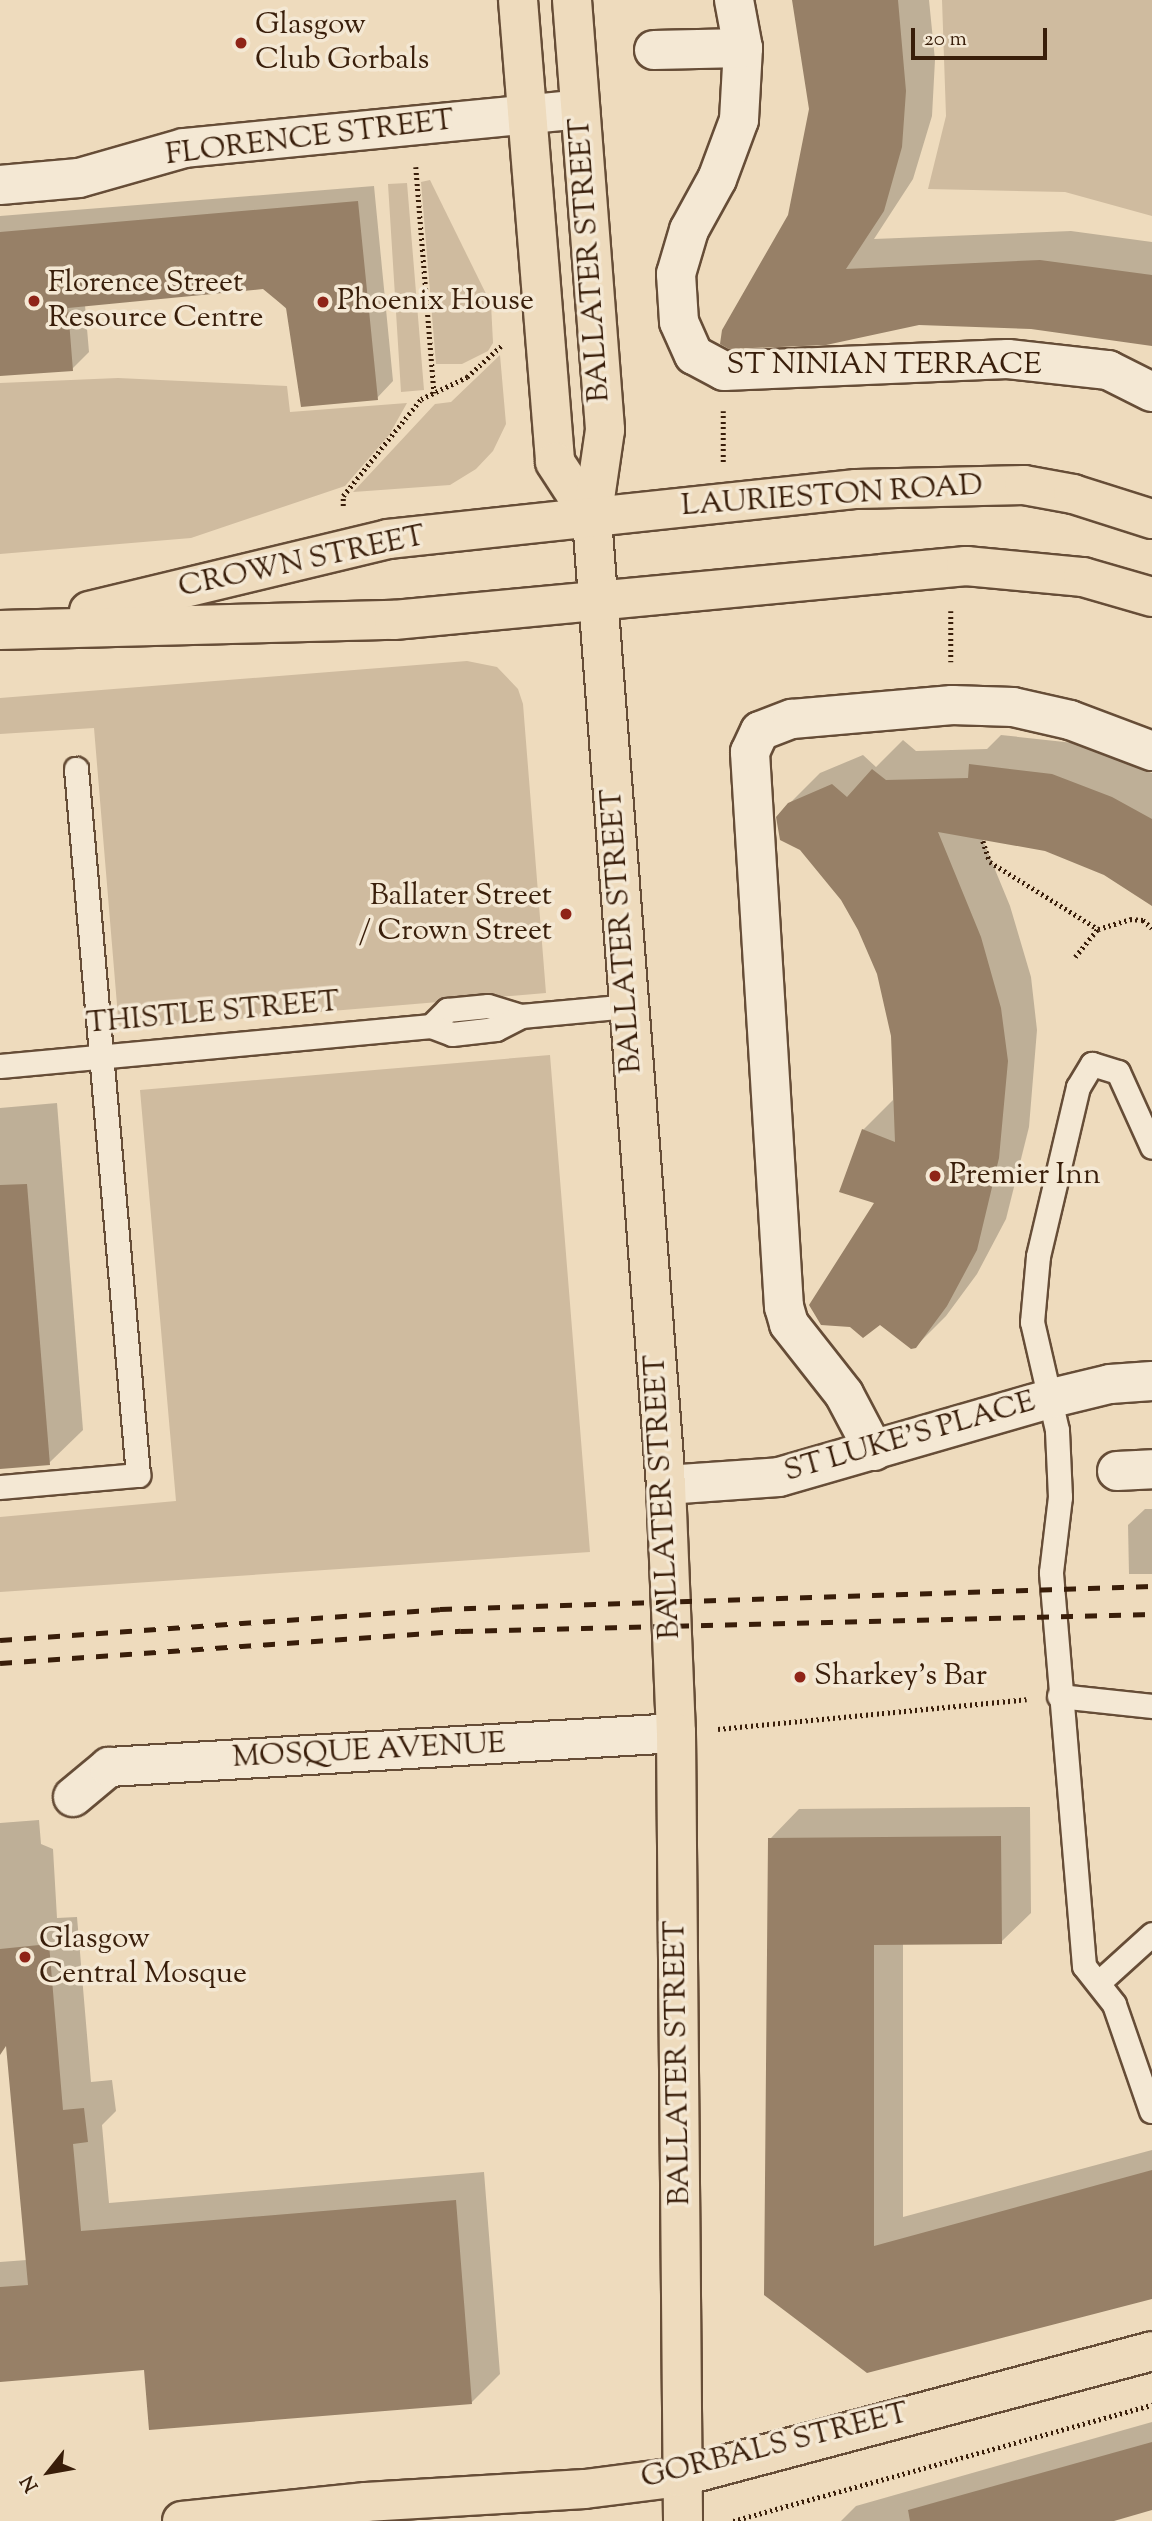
<!DOCTYPE html>
<style>
body{margin:0}
#map{position:relative;width:1152px;height:2521px;overflow:hidden;background:#eedbbd;font-family:"Sorts Mill Goudy",serif}
div>[style]{position:absolute}
.green>*{inset:0;background:#cfbb9f}
.shadow>*{inset:0;background:#0003}
.building>*{inset:0;background:#978067}
.path>*{height:4.5px;margin-top:-2.25px;transform-origin:0;background:repeating-linear-gradient(90deg,#391e0a 0 2px,transparent 0 5.5px)}
.roads{filter:drop-shadow(2px 0 #664d37) drop-shadow(-2px 0 #664d37) drop-shadow(0 2px #664d37) drop-shadow(0 -2px #664d37)}
.lane>*{height:23px;margin:-11.5px;padding:0 11.5px;transform-origin:11.5px;border-radius:11.5px;background:#f4e8d4}
.street>*{height:38px;margin:-19px;padding:0 19px;transform-origin:19px;border-radius:19px;background:#f4e8d4}
.primary>*{height:38px;margin:-19px;padding:0 19px;transform-origin:19px;border-radius:19px;background:#eedbbd}
.rail>*{height:5px;margin-top:-2.5px;transform-origin:0;background:repeating-linear-gradient(90deg,#391e0a 0 12px,transparent 0 24px)}
.dots>*{width:19px;height:19px;translate:-50% -50%;box-sizing:border-box;border:4px solid #f4e8d4;border-radius:50%}
span{translate:-50% -50%;white-space:nowrap;text-align:center;line-height:1.15;-webkit-text-stroke:7px #f4e8d4;paint-order:stroke}
.poi-label{font-size:30px;color:#391e0a}
.left{translate:0 -50%;text-align:left}
.right{translate:-100% -50%;text-align:right}
.street-label{font-size:30px;color:#391e0a}
.north{position:absolute;left:14px;top:2437px;width:70px;height:70px;-webkit-text-stroke:5px #f4e8d4;paint-order:stroke;rotate:239deg;font-size:19px;font-weight:700;line-height:28px;text-align:center;color:#391e0a}
.north::after{content:'';display:block;margin:auto;width:24px;height:32px;background:#391e0a;clip-path:polygon(50% 0,100% 100%,50% 72%,0 100%)}
.scale{position:absolute;left:911px;top:28px;width:136px;height:32px;box-sizing:border-box;border:4px solid #391e0a;border-top:0;padding-left:9px;font-size:21px;line-height:24px;white-space:nowrap;color:#391e0a;-webkit-text-stroke:5px #f4e8d4;paint-order:stroke}
</style>
<div id="map">
<div class="green">
<i style="clip-path:polygon(942px 0,1152px 0,1152px 216px,1065px 192px,928px 189px,946px 116px)"></i>
<i style="clip-path:polygon(430px 180px,491px 304px,493px 343px,488px 351px,462px 364px,436px 364px,421px 182px)"></i>
<i style="clip-path:polygon(407px 183px,424px 390px,401px 392px,388px 184px)"></i>
<i style="clip-path:polygon(500px 355px,506px 424px,493px 451px,476px 469px,450px 485px,353px 492px,435px 404px,451px 402px)"></i>
<i style="clip-path:polygon(118px 378px,287px 386px,290px 412px,407px 403px,389px 435px,345px 486px,191px 538px,0 554px,0 383px)"></i>
<i style="clip-path:polygon(467px 661px,497px 667px,518px 689px,523px 704px,546px 993px,119px 1029px,94px 728px,0 734px,0 698px)"></i>
<i style="clip-path:polygon(550px 1055px,590px 1552px,0 1592px,0 1517px,176px 1501px,140px 1090px)"></i>
</div>
<div class="shadow">
<i style="clip-path:polygon(793px 0,929px 0,935px 60px,932px 116px,913px 179px,874px 239px,1071px 231px,1152px 242px,1152px 345px,1032px 328px,919px 323px,826px 343px,790px 216px,810px 109px)"></i>
<i style="clip-path:polygon(374px 186px,393px 381px,377px 398px,264px 287px,85px 305px,89px 352px,72px 369px,0 375px,0 216px)"></i>
<i style="clip-path:polygon(1001px 735px,1083px 744px,1152px 773px,1152px 905px,1105px 874px,1046px 849px,982px 838px,1010px 906px,1031px 977px,1037px 1030px,1029px 1127px,1006px 1219px,977px 1274px,946px 1316px,916px 1346px,876px 1202px,863px 1130px,893px 1100px,893px 1036px,879px 973px,859px 930px,789px 804px,820px 773px,863px 755px,876px 767px,903px 740px,916px 751px,987px 749px)"></i>
<i style="clip-path:polygon(57px 1103px,83px 1430px,49px 1463px,0 1467px,0 1108px)"></i>
<i style="clip-path:polygon(1145px 1509px,1152px 1509px,1152px 1574px,1129px 1574px,1128px 1525px)"></i>
<i style="clip-path:polygon(1030px 1807px,1031px 1913px,1001px 1942px,903px 1943px,903px 2217px,1152px 2150px,1152px 2296px,867px 2372px,770px 1839px,799px 1809px)"></i>
<i style="clip-path:polygon(39px 1820px,41px 1844px,53px 1849px,57px 1918px,77px 1917px,91px 2082px,112px 2080px,116px 2111px,102px 2125px,109px 2203px,484px 2172px,500px 2374px,472px 2402px,145px 2368px,0 2381px,0 2262px,27px 2260px,5px 2012px,0 2018px,0 1823px)"></i>
<i style="clip-path:polygon(1152px 2422px,1152px 2508px,1107px 2521px,841px 2521px,856px 2506px)"></i>
</div>
<div class="building">
<i style="clip-path:polygon(792px 0,898px 0,906px 91px,902px 147px,884px 211px,846px 269px,1040px 260px,1152px 275px,1152px 346px,1031px 329px,919px 325px,826px 345px,729px 349px,720px 344px,722px 330px,788px 215px,809px 109px)"></i>
<i style="clip-path:polygon(358px 201px,378px 400px,301px 407px,286px 308px,263px 289px,68px 308px,73px 371px,0 376px,0 232px)"></i>
<i style="clip-path:polygon(969px 764px,1052px 774px,1112px 797px,1152px 819px,1152px 906px,1104px 875px,1045px 851px,938px 832px,981px 937px,1001px 1008px,1008px 1061px,999px 1158px,977px 1250px,947px 1306px,916px 1348px,911px 1349px,880px 1325px,863px 1338px,850px 1327px,821px 1325px,809px 1305px,874px 1203px,839px 1192px,862px 1129px,895px 1142px,891px 1036px,877px 974px,858px 930px,841px 900px,800px 850px,780px 840px,776px 817px,788px 803px,832px 784px,847px 797px,872px 769px,886px 780px,968px 778px)"></i>
<i style="clip-path:polygon(27px 1184px,50px 1465px,0 1469px,0 1185px)"></i>
<i style="clip-path:polygon(1001px 1836px,1002px 1944px,874px 1945px,874px 2246px,1152px 2170px,1152px 2299px,867px 2373px,764px 2295px,768px 1838px)"></i>
<i style="clip-path:polygon(49px 1944px,63px 2110px,84px 2108px,88px 2142px,73px 2144px,81px 2231px,456px 2200px,472px 2404px,149px 2430px,144px 2370px,0 2382px,0 2287px,28px 2285px,6px 2046px,0 2055px,0 1949px)"></i>
<i style="clip-path:polygon(1152px 2442px,1152px 2510px,1114px 2521px,910px 2521px,908px 2510px)"></i>
</div>
<div class="path">
<i style="left:416px;top:167px;width:227px;rotate:85.4deg"></i>
<i style="left:723px;top:462px;width:51px;rotate:-90deg"></i>
<i style="left:343px;top:506px;width:10px;rotate:-90deg"></i>
<i style="left:343px;top:496px;width:124px;rotate:-51.2deg"></i>
<i style="left:421px;top:399px;width:51px;rotate:-25.6deg"></i>
<i style="left:467px;top:377px;width:47px;rotate:-42.4deg"></i>
<i style="left:951px;top:611px;width:51px;rotate:90deg"></i>
<i style="left:983px;top:841px;width:22px;rotate:72deg"></i>
<i style="left:990px;top:862px;width:127px;rotate:31.8deg"></i>
<i style="left:1075px;top:957px;width:36px;rotate:-51deg"></i>
<i style="left:1098px;top:929px;width:34px;rotate:-17deg"></i>
<i style="left:1130px;top:919px;width:13px;rotate:4deg"></i>
<i style="left:1143px;top:920px;width:12px;rotate:42deg"></i>
<i style="left:718px;top:1729px;width:310px;rotate:-5.5deg"></i>
<i style="left:733px;top:2521px;width:435px;rotate:-15.5deg"></i>
</div>
<div class="roads">
<div class="lane">
<i style="left:431px;top:1026px;width:23px;rotate:-45deg"></i>
<i style="left:447px;top:1010px;width:41px;rotate:-5.6deg"></i>
<i style="left:488px;top:1006px;width:34px;rotate:17deg"></i>
<i style="left:0;top:1066px;width:433px;rotate:-5.3deg"></i>
<i style="left:431px;top:1026px;width:22px;rotate:21deg"></i>
<i style="left:452px;top:1034px;width:44px;rotate:-6.5deg"></i>
<i style="left:496px;top:1029px;width:28px;rotate:-27deg"></i>
<i style="left:521px;top:1016px;width:107px;rotate:-5.3deg"></i>
<i style="left:0;top:1487px;width:139px;rotate:-5deg"></i>
<i style="left:138px;top:1475px;width:709px;rotate:-95.02deg"></i>
<i style="left:1059px;top:1696px;width:94px;rotate:6.1deg"></i>
<i style="left:1098px;top:1983px;width:73px;rotate:-42.2deg"></i>
<i style="left:1151px;top:2111px;width:113px;rotate:-109.1deg"></i>
<i style="left:1114px;top:2004px;width:48px;rotate:-128.3deg"></i>
<i style="left:1084px;top:1966px;width:395px;rotate:-94.8deg"></i>
<i style="left:1051px;top:1572px;width:76px;rotate:-83.2deg"></i>
<i style="left:1060px;top:1497px;width:67px;rotate:-92.6deg"></i>
<i style="left:1057px;top:1430px;width:111px;rotate:-103deg"></i>
<i style="left:1032px;top:1322px;width:66px;rotate:-84.8deg"></i>
<i style="left:1038px;top:1256px;width:174px;rotate:-76.7deg"></i>
<i style="left:1078px;top:1087px;width:27px;rotate:-59deg"></i>
<i style="left:1092px;top:1064px;width:27px;rotate:17deg"></i>
<i style="left:1118px;top:1072px;width:82px;rotate:65.6deg"></i>
</div>
<div class="street">
<i style="left:734px;top:0;width:49px;rotate:79.4deg"></i>
<i style="left:743px;top:48px;width:72px;rotate:93.2deg"></i>
<i style="left:739px;top:120px;width:63px;rotate:110.4deg"></i>
<i style="left:717px;top:179px;width:58px;rotate:118.8deg"></i>
<i style="left:689px;top:230px;width:46px;rotate:106.5deg"></i>
<i style="left:676px;top:274px;width:48px;rotate:86.4deg"></i>
<i style="left:679px;top:322px;width:36px;rotate:66deg"></i>
<i style="left:694px;top:355px;width:34px;rotate:28deg"></i>
<i style="left:724px;top:371px;width:284px;rotate:-2.4deg"></i>
<i style="left:1008px;top:359px;width:101px;rotate:6.3deg"></i>
<i style="left:1108px;top:370px;width:49px;rotate:26.6deg"></i>
<i style="left:654px;top:50px;width:89px;rotate:-1.3deg"></i>
<i style="left:0;top:185px;width:79px;rotate:-5.1deg"></i>
<i style="left:79px;top:178px;width:109px;rotate:-15.9deg"></i>
<i style="left:184px;top:148px;width:398px;rotate:-5.6deg"></i>
<i style="left:874px;top:1451px;width:64px;rotate:-117.8deg"></i>
<i style="left:844px;top:1394px;width:89px;rotate:-128.2deg"></i>
<i style="left:789px;top:1324px;width:18px;rotate:-106deg"></i>
<i style="left:784px;top:1307px;width:556px;rotate:-93.51deg"></i>
<i style="left:750px;top:752px;width:23px;rotate:-65deg"></i>
<i style="left:760px;top:731px;width:34px;rotate:-21deg"></i>
<i style="left:792px;top:719px;width:161px;rotate:-5deg"></i>
<i style="left:952px;top:705px;width:61px;rotate:1.9deg"></i>
<i style="left:1013px;top:707px;width:58px;rotate:12.8deg"></i>
<i style="left:1070px;top:720px;width:88px;rotate:20.7deg"></i>
<i style="left:1117px;top:1471px;width:35px;rotate:-3deg"></i>
<i style="left:666px;top:1485px;width:113px;rotate:-4deg"></i>
<i style="left:779px;top:1477px;width:284px;rotate:-16.1deg"></i>
<i style="left:1052px;top:1398px;width:60px;rotate:-13.6deg"></i>
<i style="left:1110px;top:1384px;width:42px;rotate:-4.1deg"></i>
<i style="left:73px;top:1797px;width:47px;rotate:-39.8deg"></i>
<i style="left:109px;top:1767px;width:568px;rotate:-3.43deg"></i>
</div>
<div class="primary">
<i style="left:518px;top:0;width:463px;rotate:85.4deg"></i>
<i style="left:555px;top:462px;width:68px;rotate:57deg"></i>
<i style="left:572px;top:0;width:431px;rotate:85.6deg"></i>
<i style="left:605px;top:430px;width:90px;rotate:98.3deg"></i>
<i style="left:592px;top:519px;width:969px;rotate:85.62deg"></i>
<i style="left:666px;top:1485px;width:248px;rotate:87.7deg"></i>
<i style="left:676px;top:1733px;width:788px;rotate:89.49deg"></i>
<i style="left:89px;top:611px;width:308px;rotate:-13.5deg"></i>
<i style="left:388px;top:539px;width:471px;rotate:-6.1deg"></i>
<i style="left:856px;top:489px;width:168px;rotate:-1.4deg"></i>
<i style="left:1024px;top:485px;width:50px;rotate:10.4deg"></i>
<i style="left:1073px;top:494px;width:83px;rotate:17.6deg"></i>
<i style="left:0;top:630px;width:394px;rotate:-1.5deg"></i>
<i style="left:394px;top:620px;width:575px;rotate:-5.39deg"></i>
<i style="left:966px;top:566px;width:118px;rotate:5.4deg"></i>
<i style="left:1083px;top:577px;width:72px;rotate:16.2deg"></i>
<i style="left:182px;top:2521px;width:185px;rotate:-5.9deg"></i>
<i style="left:366px;top:2502px;width:219px;rotate:-3.4deg"></i>
<i style="left:585px;top:2489px;width:95px;rotate:-7.3deg"></i>
<i style="left:679px;top:2477px;width:489px;rotate:-14.9deg"></i>
</div>
</div>
<div class="rail">
<i style="left:0;top:1640px;width:441px;rotate:-4deg"></i>
<i style="left:440px;top:1609px;width:712px;rotate:-1.85deg"></i>
<i style="left:0;top:1663px;width:462px;rotate:-4deg"></i>
<i style="left:461px;top:1631px;width:691px;rotate:-1.41deg"></i>
</div>
<div class="dots">
<i style="left:241px;top:43px;background:#8f2418"></i>
<i style="left:34px;top:301px;background:#8f2418"></i>
<i style="left:323px;top:302px;background:#8f2418"></i>
<i style="left:566px;top:914px;background:#8f2418"></i>
<i style="left:935px;top:1176px;background:#8f2418"></i>
<i style="left:800px;top:1677px;background:#8f2418"></i>
<i style="left:25px;top:1957px;background:#8f2418"></i>
</div>
<div class="poi-label">
<span class="left" style="left:255px;top:43px">Glasgow<br>Club Gorbals</span>
<span class="left" style="left:48px;top:301px">Florence Street<br>Resource Centre</span>
<span class="left" style="left:337px;top:302px">Phoenix House</span>
<span class="right" style="left:552px;top:914px">Ballater Street<br>/ Crown Street</span>
<span class="left" style="left:949px;top:1176px">Premier Inn</span>
<span class="left" style="left:814px;top:1677px">Sharkey's Bar</span>
<span class="left" style="left:39px;top:1957px">Glasgow<br>Central Mosque</span>
</div>
<div class="street-label">
<span style="left:310px;top:139px;rotate:-7deg">FLORENCE STREET</span>
<span style="left:591px;top:260px;rotate:-94deg">BALLATER STREET</span>
<span style="left:884px;top:366px">ST NINIAN TERRACE</span>
<span style="left:832px;top:497px;rotate:-4deg">LAURIESTON ROAD</span>
<span style="left:302px;top:563px;rotate:-12deg">CROWN STREET</span>
<span style="left:623px;top:931px;rotate:-94deg">BALLATER STREET</span>
<span style="left:213px;top:1014px;rotate:-5deg">THISTLE STREET</span>
<span style="left:910px;top:1438px;rotate:-16deg">ST LUKE'S PLACE</span>
<span style="left:664px;top:1497px;rotate:-93deg">BALLATER STREET</span>
<span style="left:369px;top:1752px;rotate:-3deg">MOSQUE AVENUE</span>
<span style="left:679px;top:2063px;rotate:-91deg">BALLATER STREET</span>
<span style="left:775px;top:2447px;rotate:-14deg">GORBALS STREET</span>
</div>
<div class="north">N</div>
<div class="scale">20 m</div>
</div>
